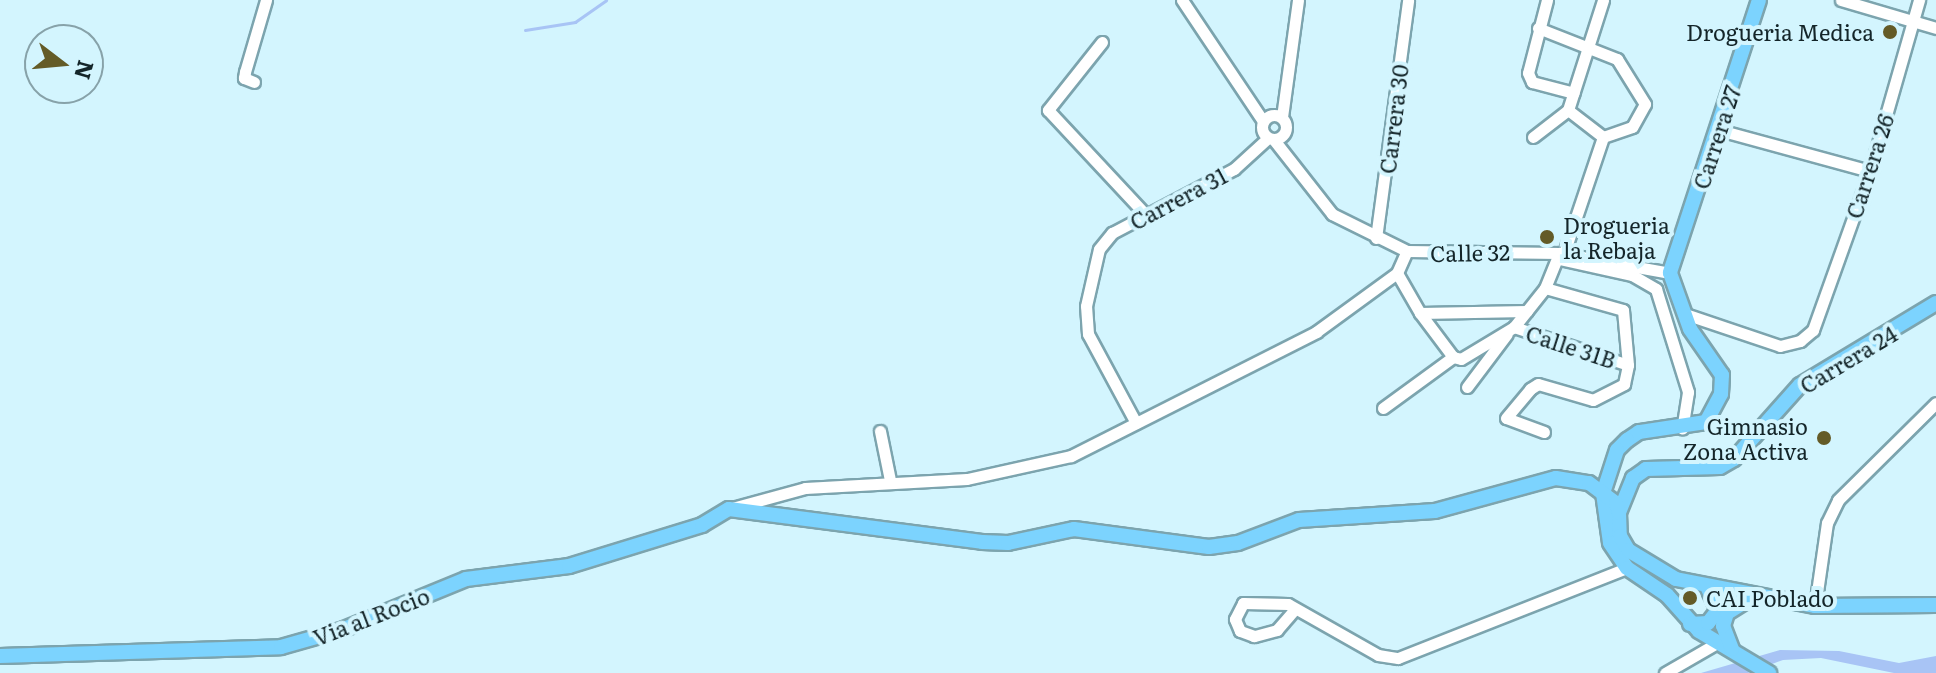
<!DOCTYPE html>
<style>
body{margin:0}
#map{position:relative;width:1936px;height:673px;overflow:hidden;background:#d3f5fe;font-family:Literata,serif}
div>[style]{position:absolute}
.water>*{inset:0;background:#a8c4f5}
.stream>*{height:3px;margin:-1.5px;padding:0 1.5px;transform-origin:1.5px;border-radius:1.5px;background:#a8c4f5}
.roads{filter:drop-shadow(2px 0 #7ca4ae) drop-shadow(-2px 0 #7ca4ae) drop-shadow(0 2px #7ca4ae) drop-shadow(0 -2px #7ca4ae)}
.minor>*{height:11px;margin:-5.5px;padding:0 5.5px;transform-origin:5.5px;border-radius:5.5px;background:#fff}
.minor>.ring{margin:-5.5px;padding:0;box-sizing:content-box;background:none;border:11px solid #fff;border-radius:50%}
.major>*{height:14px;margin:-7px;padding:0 7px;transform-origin:7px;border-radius:7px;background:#7cd3fe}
.dots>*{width:22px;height:22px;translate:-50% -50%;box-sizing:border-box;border:4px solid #d3f5fe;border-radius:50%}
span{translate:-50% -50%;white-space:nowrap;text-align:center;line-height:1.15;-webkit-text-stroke:8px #d3f5fe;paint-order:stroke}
.poi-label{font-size:22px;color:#142529}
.right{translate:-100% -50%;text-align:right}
.left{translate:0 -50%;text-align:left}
.street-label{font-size:22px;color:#142529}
.north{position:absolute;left:24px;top:24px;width:80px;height:80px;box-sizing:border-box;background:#d3f5fe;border:2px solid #87a2a9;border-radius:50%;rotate:106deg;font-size:22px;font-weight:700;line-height:32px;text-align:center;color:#142529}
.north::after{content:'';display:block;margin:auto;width:28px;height:36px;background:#645b27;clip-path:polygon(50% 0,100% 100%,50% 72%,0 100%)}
</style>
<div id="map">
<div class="water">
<i style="clip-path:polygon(1780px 650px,1839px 651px,1899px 663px,1936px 656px,1936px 673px,1894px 673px,1821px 658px,1783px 660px,1748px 673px,1701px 673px)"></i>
</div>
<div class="stream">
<i style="left:525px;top:30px;width:51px;rotate:-9.1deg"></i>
<i style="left:575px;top:22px;width:38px;rotate:-35deg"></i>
</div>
<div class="roads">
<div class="minor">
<i style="left:1182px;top:0;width:146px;rotate:56.2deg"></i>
<i style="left:1547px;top:0;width:75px;rotate:104.6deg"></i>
<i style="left:1528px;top:73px;width:10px;rotate:66deg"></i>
<i style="left:1532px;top:82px;width:43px;rotate:14.7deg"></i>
<i style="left:1841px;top:0;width:99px;rotate:16.4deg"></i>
<i style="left:1538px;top:28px;width:85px;rotate:21.4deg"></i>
<i style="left:1617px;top:59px;width:53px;rotate:58.1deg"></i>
<i style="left:1645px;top:104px;width:26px;rotate:119deg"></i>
<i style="left:1632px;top:127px;width:31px;rotate:161deg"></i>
<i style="left:1102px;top:42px;width:87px;rotate:128.5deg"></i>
<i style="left:1048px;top:110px;width:144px;rotate:47deg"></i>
<i style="left:254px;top:82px;width:11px;rotate:-158deg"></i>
<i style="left:244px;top:78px;width:6px;rotate:-81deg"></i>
<i style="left:245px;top:72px;width:75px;rotate:-73.7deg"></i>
<i style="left:1568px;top:110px;width:44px;rotate:37.6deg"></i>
<i class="ring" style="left:1262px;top:115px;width:13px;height:13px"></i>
<i style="left:1282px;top:117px;width:118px;rotate:-82.2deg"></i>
<i style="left:1719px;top:130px;width:156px;rotate:15.2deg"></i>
<i style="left:1533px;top:137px;width:44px;rotate:-37.6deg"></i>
<i style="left:1568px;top:110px;width:115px;rotate:-72.3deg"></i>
<i style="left:1274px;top:140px;width:94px;rotate:51.9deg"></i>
<i style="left:1332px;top:214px;width:84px;rotate:26.3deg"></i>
<i style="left:1407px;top:251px;width:152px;rotate:0.8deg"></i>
<i style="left:1559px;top:253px;width:113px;rotate:10.2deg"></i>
<i style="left:1376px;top:238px;width:240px;rotate:-82.3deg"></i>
<i style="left:1564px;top:253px;width:122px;rotate:-71.4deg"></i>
<i style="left:1559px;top:259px;width:75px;rotate:12.4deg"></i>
<i style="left:1632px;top:275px;width:28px;rotate:30deg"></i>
<i style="left:1656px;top:289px;width:108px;rotate:72.7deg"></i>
<i style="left:1688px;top:392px;width:37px;rotate:99deg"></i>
<i style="left:1397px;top:273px;width:46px;rotate:60.1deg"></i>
<i style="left:1420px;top:313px;width:55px;rotate:53.1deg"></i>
<i style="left:1453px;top:357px;width:8px;rotate:14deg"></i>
<i style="left:1461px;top:359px;width:62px;rotate:-31.1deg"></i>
<i style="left:1514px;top:327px;width:50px;rotate:-51.5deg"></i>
<i style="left:1545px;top:288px;width:38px;rotate:-68deg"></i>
<i style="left:1420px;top:313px;width:107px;rotate:-1.1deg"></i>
<i style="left:1685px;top:314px;width:100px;rotate:18.6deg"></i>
<i style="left:1780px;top:346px;width:21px;rotate:-14deg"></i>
<i style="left:1800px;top:341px;width:17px;rotate:-40deg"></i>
<i style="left:1813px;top:330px;width:169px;rotate:-70.3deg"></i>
<i style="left:1870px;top:171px;width:178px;rotate:-74deg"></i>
<i style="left:1514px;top:327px;width:120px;rotate:18.4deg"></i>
<i style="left:1467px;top:387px;width:66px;rotate:-53deg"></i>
<i style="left:1383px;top:408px;width:87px;rotate:-36.1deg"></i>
<i style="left:1136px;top:423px;width:101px;rotate:-118.3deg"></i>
<i style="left:1088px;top:334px;width:28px;rotate:-94deg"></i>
<i style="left:1086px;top:306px;width:58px;rotate:-77.2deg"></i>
<i style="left:1099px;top:249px;width:21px;rotate:-51deg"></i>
<i style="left:1112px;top:233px;width:138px;rotate:-27.7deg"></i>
<i style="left:1234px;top:169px;width:46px;rotate:-42.4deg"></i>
<i style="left:880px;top:431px;width:50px;rotate:78.5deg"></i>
<i style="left:1544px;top:432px;width:40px;rotate:-159.8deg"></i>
<i style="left:1506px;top:418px;width:38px;rotate:-50deg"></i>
<i style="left:1530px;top:389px;width:9px;rotate:-32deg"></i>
<i style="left:1538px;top:384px;width:57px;rotate:16.2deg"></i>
<i style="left:1593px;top:400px;width:35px;rotate:-27deg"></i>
<i style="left:1624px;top:384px;width:19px;rotate:-78deg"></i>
<i style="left:1628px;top:365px;width:55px;rotate:-95.2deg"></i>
<i style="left:1623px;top:310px;width:81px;rotate:-164.2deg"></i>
<i style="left:732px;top:508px;width:76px;rotate:-15.3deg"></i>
<i style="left:805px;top:488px;width:162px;rotate:-3.2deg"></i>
<i style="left:967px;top:479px;width:107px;rotate:-12.5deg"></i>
<i style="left:1071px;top:456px;width:275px;rotate:-26.8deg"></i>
<i style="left:1316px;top:332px;width:100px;rotate:-36.1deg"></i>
<i style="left:1397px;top:273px;width:24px;rotate:-66deg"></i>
<i style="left:1815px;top:606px;width:84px;rotate:-81.8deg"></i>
<i style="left:1827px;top:523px;width:25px;rotate:-64deg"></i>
<i style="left:1838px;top:500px;width:138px;rotate:-44.7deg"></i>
<i style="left:1295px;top:609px;width:28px;rotate:131deg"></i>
<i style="left:1277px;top:630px;width:24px;rotate:165deg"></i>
<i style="left:1254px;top:636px;width:15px;rotate:-160deg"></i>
<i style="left:1240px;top:631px;width:13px;rotate:-113deg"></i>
<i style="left:1235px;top:619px;width:18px;rotate:-63deg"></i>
<i style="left:1243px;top:603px;width:45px;rotate:1.3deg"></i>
<i style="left:1288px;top:604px;width:103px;rotate:29.5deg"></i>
<i style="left:1378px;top:655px;width:20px;rotate:9deg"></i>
<i style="left:1398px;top:658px;width:246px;rotate:-21.5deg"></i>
<i style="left:1665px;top:673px;width:60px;rotate:-30deg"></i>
</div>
<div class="major">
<i style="left:1759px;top:0;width:287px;rotate:108.1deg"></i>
<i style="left:1670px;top:273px;width:59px;rotate:70.3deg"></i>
<i style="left:1690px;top:329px;width:56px;rotate:55.2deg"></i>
<i style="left:1722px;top:375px;width:19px;rotate:93deg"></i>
<i style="left:1721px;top:394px;width:32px;rotate:118deg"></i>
<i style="left:1706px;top:422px;width:68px;rotate:171.5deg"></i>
<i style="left:1639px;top:432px;width:14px;rotate:146deg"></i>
<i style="left:1627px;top:440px;width:14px;rotate:135deg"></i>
<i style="left:1617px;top:450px;width:45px;rotate:108deg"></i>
<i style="left:1603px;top:493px;width:50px;rotate:82deg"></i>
<i style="left:1610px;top:543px;width:30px;rotate:56deg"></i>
<i style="left:1627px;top:568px;width:48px;rotate:34deg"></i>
<i style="left:1667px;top:595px;width:48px;rotate:48.4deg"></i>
<i style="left:1699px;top:631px;width:82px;rotate:31deg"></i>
<i style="left:1936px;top:303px;width:159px;rotate:148.9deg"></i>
<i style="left:1800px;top:385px;width:99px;rotate:131.7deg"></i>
<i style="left:1734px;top:459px;width:16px;rotate:150deg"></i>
<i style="left:1720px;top:467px;width:74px;rotate:178.5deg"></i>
<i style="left:1646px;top:469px;width:16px;rotate:145deg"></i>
<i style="left:1633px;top:478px;width:38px;rotate:112deg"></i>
<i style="left:1619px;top:513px;width:23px;rotate:88deg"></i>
<i style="left:1620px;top:536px;width:16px;rotate:60deg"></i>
<i style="left:1628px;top:550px;width:56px;rotate:31.1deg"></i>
<i style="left:1676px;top:579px;width:142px;rotate:11deg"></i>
<i style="left:1815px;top:606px;width:121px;rotate:-0.5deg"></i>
<i style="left:1690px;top:624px;width:18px;rotate:-3deg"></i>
<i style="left:1708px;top:623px;width:16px;rotate:-52deg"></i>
<i style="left:1718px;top:610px;width:26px;rotate:-115deg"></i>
<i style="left:1732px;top:649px;width:25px;rotate:-111deg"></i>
<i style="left:1723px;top:626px;width:14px;rotate:-73deg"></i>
<i style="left:1727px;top:613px;width:31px;rotate:-32deg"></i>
<i style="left:0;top:656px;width:281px;rotate:-1.8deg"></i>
<i style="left:281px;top:647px;width:66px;rotate:-15.9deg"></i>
<i style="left:344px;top:629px;width:132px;rotate:-22.3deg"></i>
<i style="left:466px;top:579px;width:104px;rotate:-7.2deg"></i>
<i style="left:569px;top:566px;width:139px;rotate:-17.1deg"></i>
<i style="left:702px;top:525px;width:31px;rotate:-31deg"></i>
<i style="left:729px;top:509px;width:255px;rotate:7.4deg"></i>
<i style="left:982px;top:542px;width:26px;rotate:2deg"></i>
<i style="left:1008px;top:543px;width:67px;rotate:-12deg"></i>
<i style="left:1074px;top:529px;width:136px;rotate:7.6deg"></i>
<i style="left:1209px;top:547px;width:29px;rotate:-8deg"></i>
<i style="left:1238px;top:543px;width:65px;rotate:-20.7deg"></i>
<i style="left:1299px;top:520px;width:136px;rotate:-3.8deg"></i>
<i style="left:1435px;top:511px;width:125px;rotate:-15.3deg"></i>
<i style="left:1556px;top:478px;width:33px;rotate:9deg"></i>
<i style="left:1589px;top:483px;width:34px;rotate:37deg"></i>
<i style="left:1616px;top:503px;width:10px;rotate:73deg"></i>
</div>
</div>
<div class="dots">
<i style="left:1890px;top:32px;background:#645b27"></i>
<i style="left:1547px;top:237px;background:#645b27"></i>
<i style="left:1824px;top:438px;background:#645b27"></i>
<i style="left:1690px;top:598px;background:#645b27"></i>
</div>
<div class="poi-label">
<span class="right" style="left:1874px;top:32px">Drogueria Medica</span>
<span class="left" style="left:1563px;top:237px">Drogueria<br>la Rebaja</span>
<span class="right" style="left:1808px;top:438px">Gimnasio<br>Zona Activa</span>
<span class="left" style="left:1706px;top:598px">CAI Poblado</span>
</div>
<div class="street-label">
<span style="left:1393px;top:119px;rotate:-83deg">Carrera 30</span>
<span style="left:1716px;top:137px;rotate:-72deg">Carrera 27</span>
<span style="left:1869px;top:166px;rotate:-72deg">Carrera 26</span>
<span style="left:1178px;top:198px;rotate:-28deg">Carrera 31</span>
<span style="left:1470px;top:252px;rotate:-1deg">Calle 32</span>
<span style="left:1571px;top:346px;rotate:18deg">Calle 31B</span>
<span style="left:1848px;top:359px;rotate:-31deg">Carrera 24</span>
<span style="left:371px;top:616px;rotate:-21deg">Via al Rocio</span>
</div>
<div class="north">N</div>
</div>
